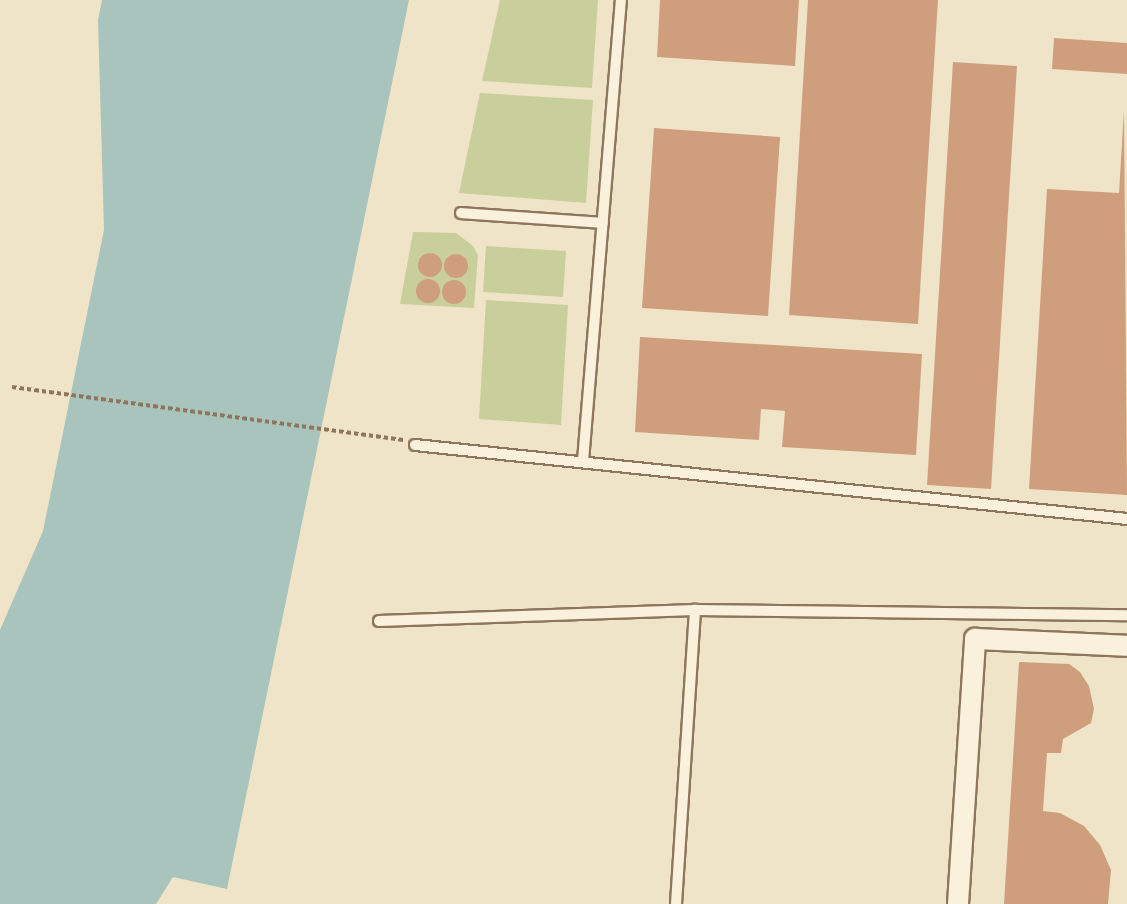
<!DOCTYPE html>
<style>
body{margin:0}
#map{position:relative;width:1127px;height:904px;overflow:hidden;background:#f0e4c8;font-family:Merriweather,serif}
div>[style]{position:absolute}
.green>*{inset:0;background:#c9cf9b}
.water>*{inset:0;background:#a9c4bc}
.building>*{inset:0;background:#cf9f7d}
.round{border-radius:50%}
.path>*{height:4px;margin-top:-2px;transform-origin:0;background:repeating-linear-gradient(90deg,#8d765c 0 4.5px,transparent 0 7.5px)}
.roads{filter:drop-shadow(2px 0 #8d765c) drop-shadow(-2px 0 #8d765c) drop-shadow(0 2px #8d765c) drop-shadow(0 -2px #8d765c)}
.lane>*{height:10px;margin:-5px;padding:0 5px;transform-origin:5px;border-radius:5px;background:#faf1dc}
.street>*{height:20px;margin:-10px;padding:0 10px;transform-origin:10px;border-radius:10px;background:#faf1dc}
span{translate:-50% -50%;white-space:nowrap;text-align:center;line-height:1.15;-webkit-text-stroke:4.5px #f7eed8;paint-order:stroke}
</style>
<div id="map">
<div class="green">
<i style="clip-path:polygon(500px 0,598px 0,592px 88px,482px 81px)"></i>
<i style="clip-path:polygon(480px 93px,593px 100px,586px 203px,459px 193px)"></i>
<i style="clip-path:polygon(413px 232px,456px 233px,473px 246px,478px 255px,474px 308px,400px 304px)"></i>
<i style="clip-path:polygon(486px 246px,566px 251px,563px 297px,483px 292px)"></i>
<i style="clip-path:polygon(486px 300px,568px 305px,561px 425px,479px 419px)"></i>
</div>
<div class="water">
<i style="clip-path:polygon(102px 0,409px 0,227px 889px,173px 877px,156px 904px,0 904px,0 630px,43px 531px,104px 230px,98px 20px)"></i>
</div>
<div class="building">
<i style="clip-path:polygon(660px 0,799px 0,795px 66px,657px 57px)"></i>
<i style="clip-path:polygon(808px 0,938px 0,918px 324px,789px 315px)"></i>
<i style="clip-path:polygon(1054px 38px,1127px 43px,1127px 74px,1052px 69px)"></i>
<i style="clip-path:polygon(953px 62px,1017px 66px,991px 489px,927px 485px)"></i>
<i style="clip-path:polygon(1124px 110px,1127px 495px,1029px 489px,1047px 189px,1119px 193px)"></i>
<i style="clip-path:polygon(654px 128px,780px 137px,768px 316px,642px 308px)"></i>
<i class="round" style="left:418px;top:253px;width:24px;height:24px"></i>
<i class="round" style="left:444px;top:254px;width:24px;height:24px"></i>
<i class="round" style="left:416px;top:279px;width:24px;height:24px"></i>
<i class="round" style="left:442px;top:280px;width:24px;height:24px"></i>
<i style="clip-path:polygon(640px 337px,922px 354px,916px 455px,782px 447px,785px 411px,761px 409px,759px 440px,635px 432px)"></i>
<i style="clip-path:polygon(1019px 662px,1069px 664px,1080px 672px,1089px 686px,1094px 709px,1091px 723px,1063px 739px,1061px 753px,1047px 753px,1043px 811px,1060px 813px,1084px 826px,1100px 845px,1111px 870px,1108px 904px,1004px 904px)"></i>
</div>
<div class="path">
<i style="left:12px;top:387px;width:395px;rotate:7.7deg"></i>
</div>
<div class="roads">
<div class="lane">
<i style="left:461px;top:213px;width:142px;rotate:4deg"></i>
<i style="left:415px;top:445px;width:716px;rotate:5.93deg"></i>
<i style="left:583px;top:461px;width:463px;rotate:-85.3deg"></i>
<i style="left:379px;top:621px;width:316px;rotate:-2deg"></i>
<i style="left:695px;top:610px;width:432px;rotate:0.7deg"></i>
<i style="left:676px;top:904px;width:295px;rotate:-86.3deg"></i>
</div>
<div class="street">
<i style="left:958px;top:904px;width:266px;rotate:-86.3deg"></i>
<i style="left:975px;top:639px;width:152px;rotate:2.6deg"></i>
</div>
</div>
</div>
